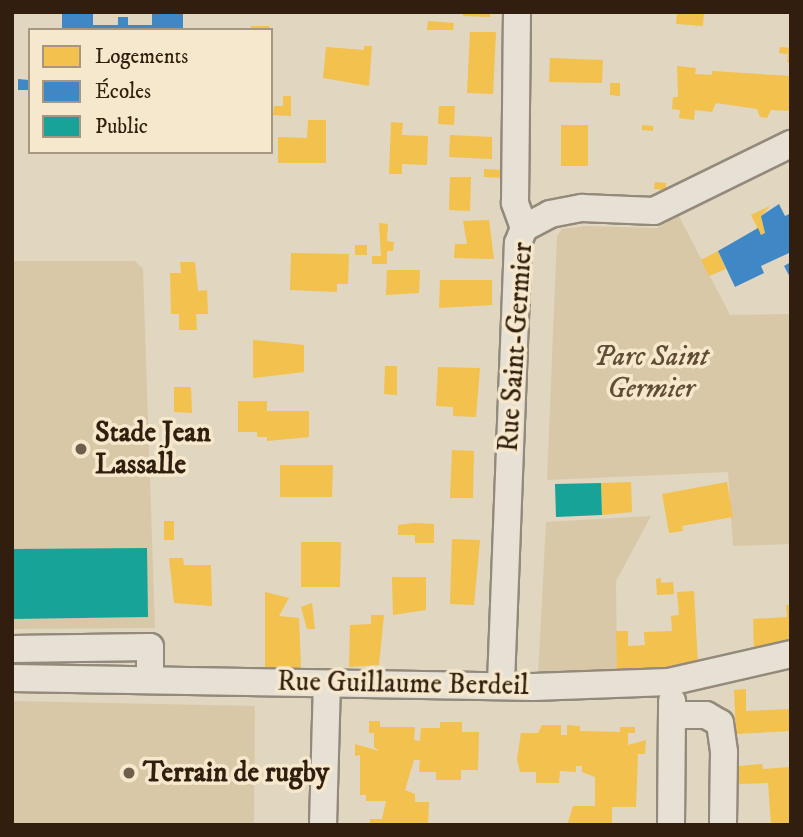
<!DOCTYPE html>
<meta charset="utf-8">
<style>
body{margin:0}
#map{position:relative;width:803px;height:837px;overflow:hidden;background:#e1d6bf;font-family:"IM FELL DW Pica",serif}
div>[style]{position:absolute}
.green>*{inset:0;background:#d8c8a7}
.homes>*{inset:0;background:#f2c14e}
.schools>*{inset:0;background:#3f88c5}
.public>*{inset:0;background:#17a398}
.roads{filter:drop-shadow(2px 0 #938a7b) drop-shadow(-2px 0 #938a7b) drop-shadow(0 2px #938a7b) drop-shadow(0 -2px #938a7b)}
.minor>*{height:26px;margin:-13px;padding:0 13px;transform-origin:13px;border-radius:13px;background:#e7e1d5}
.dots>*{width:19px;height:19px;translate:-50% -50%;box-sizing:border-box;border:4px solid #f5e8cc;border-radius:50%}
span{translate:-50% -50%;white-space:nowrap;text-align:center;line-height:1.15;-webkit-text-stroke:7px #f5e8cc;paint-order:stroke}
.street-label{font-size:28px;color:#311e0e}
.park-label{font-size:28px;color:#614d36;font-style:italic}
.poi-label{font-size:28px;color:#311e0e;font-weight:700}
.left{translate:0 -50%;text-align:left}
.frame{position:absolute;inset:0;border:14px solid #311e0e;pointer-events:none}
.legend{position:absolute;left:28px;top:28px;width:245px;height:126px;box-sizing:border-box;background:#f5e8cc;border:2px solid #a79780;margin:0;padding:9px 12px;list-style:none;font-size:21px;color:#311e0e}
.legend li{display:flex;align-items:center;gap:14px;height:35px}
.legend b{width:35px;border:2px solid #a79780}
</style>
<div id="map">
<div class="green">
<i style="clip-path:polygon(679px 216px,730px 315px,791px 314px,791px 544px,733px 546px,728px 472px,547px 480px,557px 236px,562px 229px,585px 226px,657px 228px)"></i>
<i style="clip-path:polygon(12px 261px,135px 261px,143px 269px,155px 628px,12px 629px)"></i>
<i style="clip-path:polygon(651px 516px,616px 581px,617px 673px,538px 676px,546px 522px)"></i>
<i style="clip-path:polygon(12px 701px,255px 706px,254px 825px,12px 825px)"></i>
</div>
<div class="homes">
<i style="clip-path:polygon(463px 12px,490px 12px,490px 17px,463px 16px)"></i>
<i style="clip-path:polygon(677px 12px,704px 12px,703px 26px,676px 24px)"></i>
<i style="clip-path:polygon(428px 21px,454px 23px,453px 30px,427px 30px)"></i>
<i style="clip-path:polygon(251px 26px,269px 26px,269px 30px,251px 30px)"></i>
<i style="clip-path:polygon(470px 32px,496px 32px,493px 94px,467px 93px)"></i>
<i style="clip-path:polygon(364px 46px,372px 46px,369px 86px,323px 78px,326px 47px,364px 50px)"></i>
<i style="clip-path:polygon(780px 47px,791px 48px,791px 63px,787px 62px,788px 54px,779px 53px)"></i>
<i style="clip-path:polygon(550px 58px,603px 60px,602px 83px,549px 82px)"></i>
<i style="clip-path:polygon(677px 66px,696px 68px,695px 74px,712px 75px,712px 71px,791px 76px,791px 111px,771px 110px,767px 118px,760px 117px,757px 109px,716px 103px,712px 112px,695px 110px,694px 120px,679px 118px,680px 110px,672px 109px,673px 97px,678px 97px)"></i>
<i style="clip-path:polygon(610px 83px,620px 83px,620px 96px,610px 95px)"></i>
<i style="clip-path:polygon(283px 96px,291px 96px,291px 116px,273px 115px,274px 106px,283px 106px)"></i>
<i style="clip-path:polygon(439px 106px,455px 106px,454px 125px,438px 124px)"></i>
<i style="clip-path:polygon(308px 120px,326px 120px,326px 163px,278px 163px,278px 137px,307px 138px)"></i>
<i style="clip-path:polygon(391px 122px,403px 123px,402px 135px,428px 136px,427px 165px,402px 164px,402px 174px,389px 174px)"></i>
<i style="clip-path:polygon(561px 125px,588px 125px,588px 166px,561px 166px)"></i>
<i style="clip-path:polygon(642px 125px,653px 126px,653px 131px,642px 130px)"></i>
<i style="clip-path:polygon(450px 135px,492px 137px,492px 159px,449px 157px)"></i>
<i style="clip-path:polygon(484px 169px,504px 170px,504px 178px,484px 177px)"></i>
<i style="clip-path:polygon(450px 177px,471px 177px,470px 211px,449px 210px)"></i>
<i style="clip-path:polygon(655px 182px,666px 183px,666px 190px,654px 189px)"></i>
<i style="clip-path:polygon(770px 206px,761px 216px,765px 233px,761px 235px,751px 215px)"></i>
<i style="clip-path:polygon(489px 220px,494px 259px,454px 258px,455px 244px,467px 244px,463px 221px)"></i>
<i style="clip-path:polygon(379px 223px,388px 224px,387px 241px,394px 242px,393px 251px,387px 251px,387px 264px,372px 264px,372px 256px,381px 256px)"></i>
<i style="clip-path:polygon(355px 245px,367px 245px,367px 255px,355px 255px)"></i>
<i style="clip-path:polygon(718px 251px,726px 269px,709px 276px,701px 260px)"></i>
<i style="clip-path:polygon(291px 253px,349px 254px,348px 284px,337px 284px,337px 292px,290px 290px)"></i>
<i style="clip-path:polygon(180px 262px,195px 262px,198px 291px,207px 290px,208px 314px,196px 314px,197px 330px,179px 330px,179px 314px,171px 314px,170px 273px,181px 273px)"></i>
<i style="clip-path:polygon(387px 270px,420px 270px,419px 293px,386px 295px)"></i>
<i style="clip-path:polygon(440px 280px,492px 280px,492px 305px,439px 308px)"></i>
<i style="clip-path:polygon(253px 340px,304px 345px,304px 372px,253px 378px)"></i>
<i style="clip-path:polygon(660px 341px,668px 344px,669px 352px,663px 358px,655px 355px,653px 347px)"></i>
<i style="clip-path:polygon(385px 366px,397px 366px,397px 395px,384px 394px)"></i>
<i style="clip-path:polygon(438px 367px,480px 368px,476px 417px,453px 416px,453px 407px,436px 406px)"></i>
<i style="clip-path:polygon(174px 387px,191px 387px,192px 413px,174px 412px)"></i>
<i style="clip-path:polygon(238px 401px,267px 401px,267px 411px,309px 411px,309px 437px,267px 441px,267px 437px,257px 437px,257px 432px,238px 432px)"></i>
<i style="clip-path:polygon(452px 450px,474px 451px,473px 498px,450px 498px)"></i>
<i style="clip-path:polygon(280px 465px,333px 465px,332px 497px,280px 497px)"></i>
<i style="clip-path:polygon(631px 482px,632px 512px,602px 515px,601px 483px)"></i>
<i style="clip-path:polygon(727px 482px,733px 517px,682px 526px,683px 531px,669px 533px,662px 494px)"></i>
<i style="clip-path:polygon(164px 521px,174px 521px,174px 540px,164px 540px)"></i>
<i style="clip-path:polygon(415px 523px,434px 524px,434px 543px,415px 543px,415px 535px,398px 535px,398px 525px)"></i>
<i style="clip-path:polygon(452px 539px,480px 540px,474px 605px,450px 604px)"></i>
<i style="clip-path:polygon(301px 542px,341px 542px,340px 587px,301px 587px)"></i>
<i style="clip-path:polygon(169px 558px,183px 558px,184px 565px,211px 565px,212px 606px,174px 603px)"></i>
<i style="clip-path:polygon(426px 577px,426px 610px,393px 615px,392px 577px)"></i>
<i style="clip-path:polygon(661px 578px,661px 583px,673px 582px,674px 594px,657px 595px,656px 579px)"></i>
<i style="clip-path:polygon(694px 591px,698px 665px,617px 676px,616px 631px,628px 631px,628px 646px,645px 645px,644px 632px,672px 631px,671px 616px,679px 615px,677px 592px)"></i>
<i style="clip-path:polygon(265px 592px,289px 598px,279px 616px,299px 618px,301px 669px,265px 669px)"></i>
<i style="clip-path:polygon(312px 603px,315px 629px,307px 629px,301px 607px)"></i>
<i style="clip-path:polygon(786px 605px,791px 605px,791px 646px,754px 654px,753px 619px,787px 617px)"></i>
<i style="clip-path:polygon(371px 615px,384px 615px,379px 665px,349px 667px,350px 625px,371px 624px)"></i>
<i style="clip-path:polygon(746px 689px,746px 711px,791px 709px,791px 731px,736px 734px,734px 690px)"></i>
<i style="clip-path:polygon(369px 721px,380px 721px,380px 727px,415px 727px,414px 740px,420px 741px,421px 728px,440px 728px,440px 722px,462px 722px,462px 732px,479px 732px,478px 770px,461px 770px,461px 780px,436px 780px,436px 772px,419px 772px,420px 760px,414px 760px,405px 790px,415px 794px,415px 802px,429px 802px,428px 825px,370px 825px,370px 819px,382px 819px,386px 801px,366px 801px,366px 795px,360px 795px,360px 755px,355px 756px,355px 744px,379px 751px,374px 747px,374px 733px,369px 733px)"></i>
<i style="clip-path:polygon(542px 725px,561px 725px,561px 735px,567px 735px,567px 725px,580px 726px,580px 731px,620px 732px,620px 727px,635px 727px,635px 733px,628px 733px,628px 745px,646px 740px,645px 754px,638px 754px,636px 807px,612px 807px,612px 825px,567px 825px,573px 806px,595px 806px,595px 777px,582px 772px,582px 766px,576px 766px,576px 772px,560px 771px,559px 783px,536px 783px,536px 772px,520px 772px,517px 759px,521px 733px,538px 733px)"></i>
<i style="clip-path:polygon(762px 764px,763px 769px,791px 767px,791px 825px,771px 825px,768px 783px,739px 784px,738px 766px)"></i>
</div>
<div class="schools">
<i style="clip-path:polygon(62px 12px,93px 12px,93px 25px,118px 25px,118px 17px,128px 17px,128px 25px,152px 25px,152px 12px,183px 12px,183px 30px,62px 30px)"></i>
<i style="clip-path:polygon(18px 79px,29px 80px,29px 90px,18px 90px)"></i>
<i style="clip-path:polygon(779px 204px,785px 216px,791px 213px,791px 257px,789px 253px,761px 266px,764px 273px,735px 287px,718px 251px,758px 228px,761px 235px,765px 233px,761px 216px)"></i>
<i style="clip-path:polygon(791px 262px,791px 279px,784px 266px)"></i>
</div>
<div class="public">
<i style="clip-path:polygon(601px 483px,602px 515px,556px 517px,555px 484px)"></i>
<i style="clip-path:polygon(147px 548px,148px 617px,12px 619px,12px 549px)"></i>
</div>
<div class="roads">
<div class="minor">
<i style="left:524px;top:228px;width:30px;rotate:-28deg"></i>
<i style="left:550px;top:214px;width:33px;rotate:-11deg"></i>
<i style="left:582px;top:208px;width:72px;rotate:2.4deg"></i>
<i style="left:654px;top:211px;width:153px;rotate:-26.1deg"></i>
<i style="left:12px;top:649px;width:138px;rotate:-0.8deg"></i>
<i style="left:150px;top:647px;width:33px;rotate:90deg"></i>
<i style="left:12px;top:678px;width:521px;rotate:0.99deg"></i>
<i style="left:533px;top:687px;width:136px;rotate:-2.1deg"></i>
<i style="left:669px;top:682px;width:125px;rotate:-12.9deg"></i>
<i style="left:501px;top:683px;width:440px;rotate:-87.8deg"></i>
<i style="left:518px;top:243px;width:16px;rotate:-68deg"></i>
<i style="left:524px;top:228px;width:27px;rotate:-110deg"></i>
<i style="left:515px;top:203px;width:191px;rotate:-89.4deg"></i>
<i style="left:673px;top:715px;width:33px"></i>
<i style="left:706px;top:715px;width:16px;rotate:30deg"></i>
<i style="left:720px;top:723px;width:29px;rotate:82deg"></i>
<i style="left:724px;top:752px;width:73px;rotate:90.8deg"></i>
<i style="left:323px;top:825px;width:141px;rotate:-88.4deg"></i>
<i style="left:671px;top:825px;width:124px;rotate:-89.5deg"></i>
</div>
</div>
<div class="dots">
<i style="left:81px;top:449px;background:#6f5e4c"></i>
<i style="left:129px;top:773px;background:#6f5e4c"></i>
</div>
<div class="street-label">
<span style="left:516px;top:347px;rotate:-86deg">Rue Saint-Germier</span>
<span style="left:403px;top:684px;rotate:1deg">Rue Guillaume Berdeil</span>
</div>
<div class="park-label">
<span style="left:651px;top:373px">Parc Saint<br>Germier</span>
</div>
<div class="poi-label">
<span class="left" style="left:95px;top:449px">Stade Jean<br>Lassalle</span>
<span class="left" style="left:143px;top:773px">Terrain de rugby</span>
</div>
<div class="frame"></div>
<ul class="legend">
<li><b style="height:19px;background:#f2c14e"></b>Logements</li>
<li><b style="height:19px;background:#3f88c5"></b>Écoles</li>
<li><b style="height:19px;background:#17a398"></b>Public</li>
</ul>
</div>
